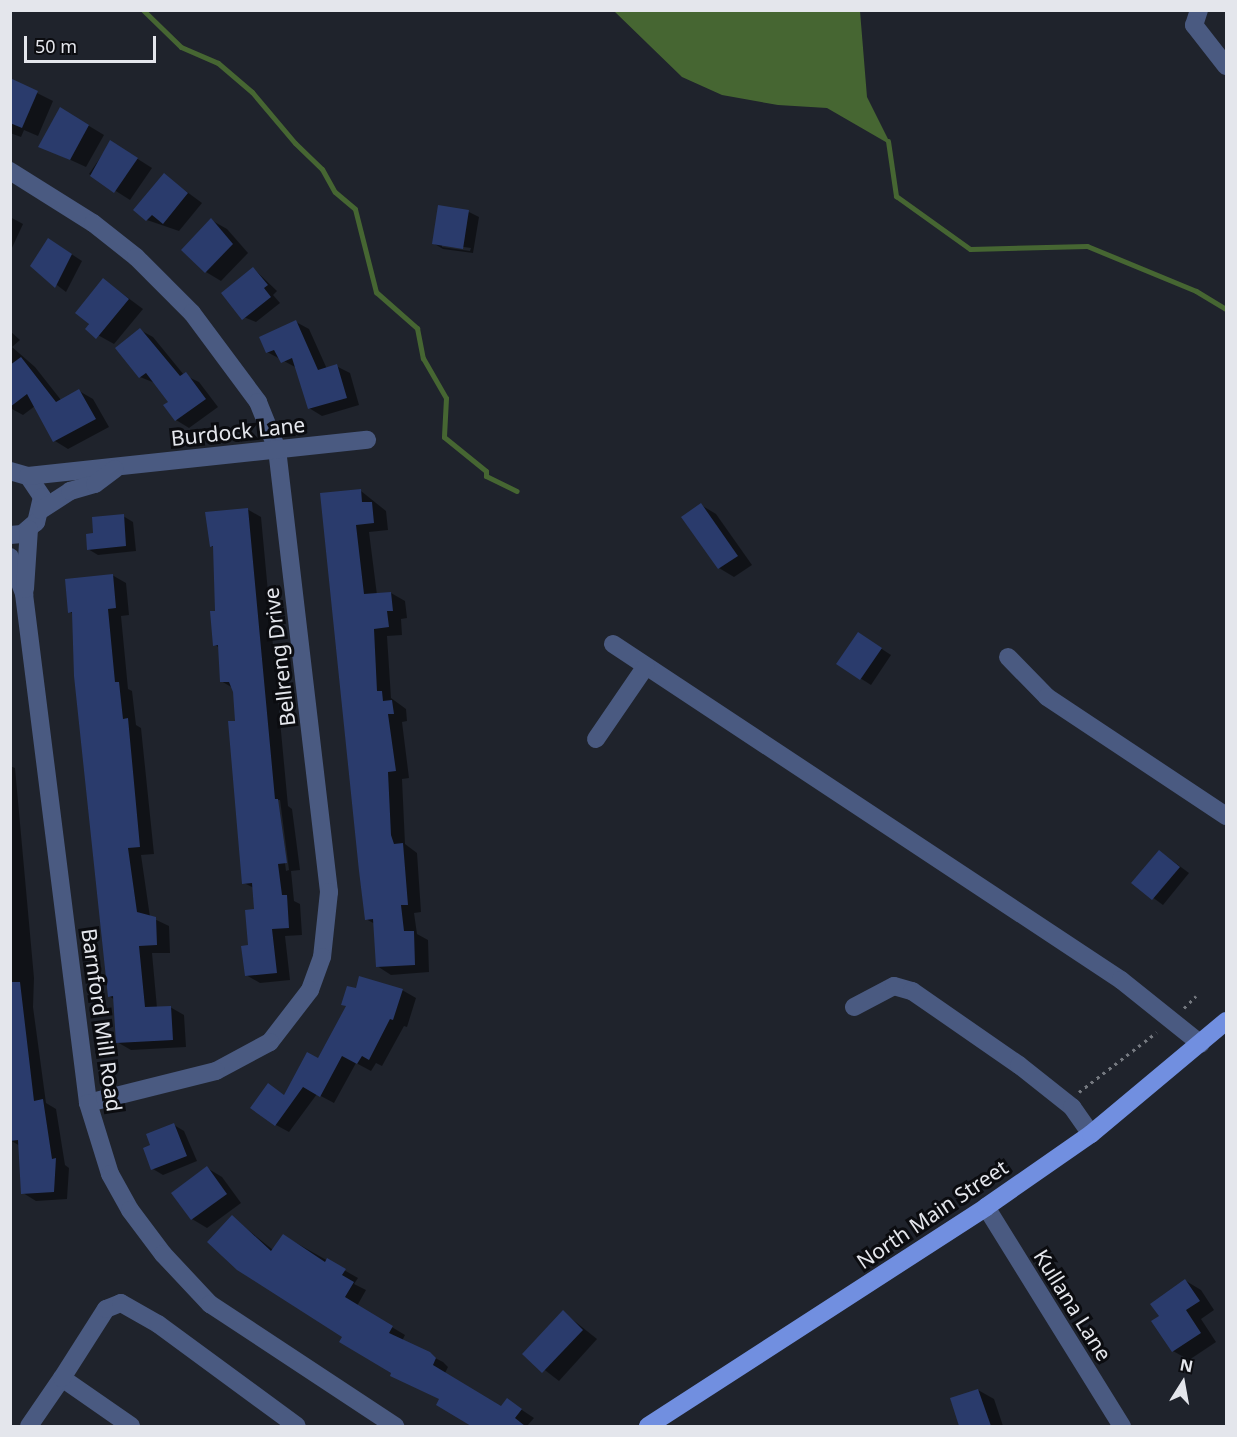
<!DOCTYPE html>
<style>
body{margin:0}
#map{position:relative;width:1237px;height:1437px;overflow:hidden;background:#1f232c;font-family:"Noto Sans",sans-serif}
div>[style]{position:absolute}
.water>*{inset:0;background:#466632}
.shadow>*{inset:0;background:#0007}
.stream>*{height:5px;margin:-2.5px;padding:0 2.5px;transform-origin:2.5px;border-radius:2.5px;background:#466632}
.building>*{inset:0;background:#2a3b6c}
.path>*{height:3px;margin-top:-1.5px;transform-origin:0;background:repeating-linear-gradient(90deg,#757980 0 3px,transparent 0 7.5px)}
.minor>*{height:18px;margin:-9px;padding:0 9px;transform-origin:9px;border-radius:9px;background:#4a5a81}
.major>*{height:18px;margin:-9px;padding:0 9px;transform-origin:9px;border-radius:9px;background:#718fe0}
span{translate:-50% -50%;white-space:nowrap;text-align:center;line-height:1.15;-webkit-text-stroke:6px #0b0c10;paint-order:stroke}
.street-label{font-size:21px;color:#e4e6ec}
.frame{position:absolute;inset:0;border:12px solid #e4e6ec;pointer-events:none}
.north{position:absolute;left:1153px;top:1353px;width:60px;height:60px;-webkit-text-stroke:4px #0b0c10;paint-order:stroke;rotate:11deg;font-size:16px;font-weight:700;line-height:24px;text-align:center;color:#e4e6ec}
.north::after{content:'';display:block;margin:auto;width:21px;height:27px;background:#e4e6ec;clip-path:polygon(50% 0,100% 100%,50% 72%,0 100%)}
.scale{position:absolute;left:24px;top:36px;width:132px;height:27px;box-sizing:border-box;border:3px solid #e4e6ec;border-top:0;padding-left:8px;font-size:18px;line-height:21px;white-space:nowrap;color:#e4e6ec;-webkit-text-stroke:4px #0b0c10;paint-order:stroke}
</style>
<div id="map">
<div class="water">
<i style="clip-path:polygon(614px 11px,860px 11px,867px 97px,891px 145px,827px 108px,778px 105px,722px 95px,682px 77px)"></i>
</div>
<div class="shadow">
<i style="clip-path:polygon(11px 80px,53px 101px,38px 136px,24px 130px,21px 137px,10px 133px)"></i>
<i style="clip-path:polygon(61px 109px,104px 135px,86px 167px,40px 146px)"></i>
<i style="clip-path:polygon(111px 142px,152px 168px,130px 200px,89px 174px)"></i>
<i style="clip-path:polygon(164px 175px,202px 203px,179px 231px,147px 220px)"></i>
<i style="clip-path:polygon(evenodd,469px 212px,479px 217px,473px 253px,443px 249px,433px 243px,469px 212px,442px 244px,471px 248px,470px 251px,442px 247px,442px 244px)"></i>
<i style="clip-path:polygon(10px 217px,23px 224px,11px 250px,10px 250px)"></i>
<i style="clip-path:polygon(211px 220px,227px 229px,248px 253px,221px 281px,206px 272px)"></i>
<i style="clip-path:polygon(59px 246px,82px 261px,66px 292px,32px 266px)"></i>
<i style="clip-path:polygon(254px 269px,277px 291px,273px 295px,280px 303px,256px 322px,241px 316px)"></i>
<i style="clip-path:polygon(104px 280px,143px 309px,114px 344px,87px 329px)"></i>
<i style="clip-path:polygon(296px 322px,309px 329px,327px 369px,336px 366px,350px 373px,359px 405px,322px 416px,309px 408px,297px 368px,267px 352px)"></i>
<i style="clip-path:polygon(140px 330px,153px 337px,184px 375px,199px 382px,218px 407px,189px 428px,176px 420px,165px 405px,170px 402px,155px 383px,140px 377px)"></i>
<i style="clip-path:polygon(10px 331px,20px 340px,12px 347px,35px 367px,61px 400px,79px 391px,93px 399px,109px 427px,68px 449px,55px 441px,35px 406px,23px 415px,10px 408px)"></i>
<i style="clip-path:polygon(361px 491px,386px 511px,388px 530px,369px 532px,377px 595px,391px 593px,405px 601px,407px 618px,401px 619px,402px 635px,387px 636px,391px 698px,406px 709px,407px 721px,402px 722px,409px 778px,402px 779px,405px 844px,417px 853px,421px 912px,414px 913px,417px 934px,428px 940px,429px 972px,391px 975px,377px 966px,375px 924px,366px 919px,321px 494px)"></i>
<i style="clip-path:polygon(701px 505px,716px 514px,752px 565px,734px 577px,719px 568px)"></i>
<i style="clip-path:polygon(evenodd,247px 509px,261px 517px,288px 806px,292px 809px,300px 870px,291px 871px,294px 901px,300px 904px,302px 935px,285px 936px,290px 980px,260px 983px,246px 975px,255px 911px,254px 888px,244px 883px,237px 722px,233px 688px,221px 681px,220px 648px,215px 645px,215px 548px,211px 546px,247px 509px,277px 800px,280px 800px,289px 870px,286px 871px,277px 800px)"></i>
<i style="clip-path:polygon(123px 516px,133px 522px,136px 551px,98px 555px,88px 549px,95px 535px)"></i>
<i style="clip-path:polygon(112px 575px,126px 583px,129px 615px,121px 616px,128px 689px,132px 691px,136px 725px,141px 728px,154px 854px,141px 855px,150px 917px,169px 926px,170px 953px,152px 953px,157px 1008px,170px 1007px,184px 1015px,186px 1047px,131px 1050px,117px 1042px,115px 1000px,109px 996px,73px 614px,70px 612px)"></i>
<i style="clip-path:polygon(868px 640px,891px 655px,871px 685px,838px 664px)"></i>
<i style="clip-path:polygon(10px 766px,15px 768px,34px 978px,33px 1007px,46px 1103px,56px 1109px,65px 1165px,69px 1168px,67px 1199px,36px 1201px,23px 1193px,20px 1146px,10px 1140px)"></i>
<i style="clip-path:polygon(1159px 851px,1189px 873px,1163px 905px,1133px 883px)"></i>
<i style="clip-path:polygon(357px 990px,402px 990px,416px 998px,407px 1027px,404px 1026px,382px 1066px,376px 1063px,371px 1071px,356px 1063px,334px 1103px,317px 1094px,289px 1132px,276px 1125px,268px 1085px,285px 1096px,319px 1061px,348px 1007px,343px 1004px)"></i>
<i style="clip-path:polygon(174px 1125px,184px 1131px,197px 1161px,163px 1175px,153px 1169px,152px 1146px)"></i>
<i style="clip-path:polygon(207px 1168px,222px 1177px,241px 1203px,207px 1228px,192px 1219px)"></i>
<i style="clip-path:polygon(232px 1217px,273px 1250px,284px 1236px,358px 1278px,354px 1284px,366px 1290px,357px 1306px,405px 1335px,402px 1341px,443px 1362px,448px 1367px,445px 1373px,501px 1407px,507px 1400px,534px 1418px,527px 1426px,476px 1426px,441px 1399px,393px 1372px,344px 1337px)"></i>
<i style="clip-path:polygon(1186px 1281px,1201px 1290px,1214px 1310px,1201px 1319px,1216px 1342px,1189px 1360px,1173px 1351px,1161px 1316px)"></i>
<i style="clip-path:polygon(563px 1312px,597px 1339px,559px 1381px,524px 1354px)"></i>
<i style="clip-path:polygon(978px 1390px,994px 1399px,1003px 1426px,961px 1426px,952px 1399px)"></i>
</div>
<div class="stream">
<i style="left:143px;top:10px;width:53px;rotate:44.2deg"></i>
<i style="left:181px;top:47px;width:40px;rotate:23.4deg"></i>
<i style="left:218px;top:63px;width:45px;rotate:40.5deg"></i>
<i style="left:252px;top:92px;width:67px;rotate:49.9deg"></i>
<i style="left:295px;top:143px;width:37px;rotate:44deg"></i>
<i style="left:322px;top:169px;width:26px;rotate:61deg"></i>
<i style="left:335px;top:192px;width:26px;rotate:40deg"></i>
<i style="left:355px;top:209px;width:86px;rotate:75.8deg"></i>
<i style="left:376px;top:292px;width:55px;rotate:41.3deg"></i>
<i style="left:417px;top:328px;width:31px;rotate:79deg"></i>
<i style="left:423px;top:358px;width:46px;rotate:60.1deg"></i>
<i style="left:446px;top:398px;width:39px;rotate:93deg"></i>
<i style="left:444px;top:437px;width:54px;rotate:39deg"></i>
<i style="left:486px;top:471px;width:5px;rotate:90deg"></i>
<i style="left:486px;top:476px;width:34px;rotate:26deg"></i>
<i style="left:888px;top:141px;width:56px;rotate:81.7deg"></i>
<i style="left:896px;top:196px;width:91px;rotate:35.6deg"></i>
<i style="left:970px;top:249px;width:117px;rotate:-1.5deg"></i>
<i style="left:1087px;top:246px;width:118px;rotate:22.4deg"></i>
<i style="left:1196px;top:291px;width:35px;rotate:31deg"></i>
</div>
<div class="building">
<i style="clip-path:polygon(10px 78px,38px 91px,22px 128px,10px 123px)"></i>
<i style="clip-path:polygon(60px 107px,89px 125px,70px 160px,38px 147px)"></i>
<i style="clip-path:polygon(110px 140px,138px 158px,114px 193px,90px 176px)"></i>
<i style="clip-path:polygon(164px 173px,188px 193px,163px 224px,152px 215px,146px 221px,133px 210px)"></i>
<i style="clip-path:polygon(438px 205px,469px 210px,463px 249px,432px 244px)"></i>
<i style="clip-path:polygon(211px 218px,233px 244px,205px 273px,181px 250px)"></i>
<i style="clip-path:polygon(48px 238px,72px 254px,55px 288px,30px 266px)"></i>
<i style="clip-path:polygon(253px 267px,268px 285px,264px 288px,271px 297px,242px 320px,221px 293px)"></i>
<i style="clip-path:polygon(103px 278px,129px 299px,96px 339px,85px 329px,89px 324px,75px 313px)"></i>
<i style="clip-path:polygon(296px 320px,318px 370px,337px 364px,347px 398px,308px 409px,292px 358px,281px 363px,274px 350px,266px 353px,259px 337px)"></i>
<i style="clip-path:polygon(140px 328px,180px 376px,186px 372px,206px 399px,175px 421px,163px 405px,168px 402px,146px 373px,139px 378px,115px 348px)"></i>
<i style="clip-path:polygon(21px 357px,56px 402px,79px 389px,96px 419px,53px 442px,27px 394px,10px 407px,10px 365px)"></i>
<i style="clip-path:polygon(361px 489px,362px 502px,372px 502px,374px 523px,356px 525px,364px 594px,391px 592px,393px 611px,387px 611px,389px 627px,374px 629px,377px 691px,382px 691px,383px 701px,392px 700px,394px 714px,388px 714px,396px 771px,388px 772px,391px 835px,394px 844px,403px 843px,408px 905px,401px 905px,404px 931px,414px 931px,415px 965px,376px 967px,373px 919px,365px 920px,359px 871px,320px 493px)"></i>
<i style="clip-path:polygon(701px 503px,738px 556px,718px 569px,681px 517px)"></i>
<i style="clip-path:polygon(248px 508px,275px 799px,278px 799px,287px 863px,278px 864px,282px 895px,287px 895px,289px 928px,272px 929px,277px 973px,245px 976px,241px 946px,248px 945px,245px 910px,254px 909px,252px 883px,242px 884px,228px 721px,235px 721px,233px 692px,229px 682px,220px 682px,218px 645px,213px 646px,210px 611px,215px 611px,213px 546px,210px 547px,205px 512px)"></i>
<i style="clip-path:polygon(124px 514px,126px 546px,87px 550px,86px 534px,93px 533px,92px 517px)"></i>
<i style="clip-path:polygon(113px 574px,116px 608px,108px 609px,115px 682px,119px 682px,123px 719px,128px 718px,140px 847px,128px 848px,137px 912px,156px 917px,157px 945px,139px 946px,145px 1007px,171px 1006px,173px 1040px,116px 1043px,113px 996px,108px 997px,74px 676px,72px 612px,68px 613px,65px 579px)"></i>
<i style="clip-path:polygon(858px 632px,882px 648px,860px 680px,836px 664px)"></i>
<i style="clip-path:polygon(1159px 850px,1180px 867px,1152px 900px,1131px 883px)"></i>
<i style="clip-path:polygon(359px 976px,403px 989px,393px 1020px,390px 1019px,369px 1060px,362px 1056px,357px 1064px,342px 1056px,320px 1097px,303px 1087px,275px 1126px,250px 1108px,268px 1083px,284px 1095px,307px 1052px,318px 1058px,346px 1006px,341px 1005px,347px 986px,356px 988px)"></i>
<i style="clip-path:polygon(10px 982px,20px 982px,34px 1101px,43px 1099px,52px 1159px,56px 1158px,54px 1192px,21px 1194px,18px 1140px,10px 1141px)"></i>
<i style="clip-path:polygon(174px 1123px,187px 1156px,151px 1170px,143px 1148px,150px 1145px,146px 1134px)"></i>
<i style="clip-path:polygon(207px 1166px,227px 1194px,191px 1220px,171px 1193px)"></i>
<i style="clip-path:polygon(232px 1215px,271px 1251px,283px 1234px,325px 1262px,327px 1258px,346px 1269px,342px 1275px,354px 1282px,345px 1297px,393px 1326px,389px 1333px,430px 1352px,436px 1358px,433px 1365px,501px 1406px,507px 1398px,522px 1409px,515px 1418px,525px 1426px,471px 1426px,436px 1405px,439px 1399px,390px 1376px,391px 1373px,339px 1342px,342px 1337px,237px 1270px,207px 1242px)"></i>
<i style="clip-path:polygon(1185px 1279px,1200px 1301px,1186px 1310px,1201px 1333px,1172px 1352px,1151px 1321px,1159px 1316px,1150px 1304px)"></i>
<i style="clip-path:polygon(563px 1310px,583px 1330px,542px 1373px,522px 1354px)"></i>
<i style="clip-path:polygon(978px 1389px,991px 1426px,959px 1426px,950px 1398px)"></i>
</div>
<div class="path">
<i style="left:1184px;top:1008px;width:17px;rotate:-45deg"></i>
<i style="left:1079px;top:1092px;width:98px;rotate:-37.6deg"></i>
</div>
<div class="minor">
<i style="left:1199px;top:10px;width:16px;rotate:108deg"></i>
<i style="left:1194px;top:25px;width:52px;rotate:52deg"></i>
<i style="left:10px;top:171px;width:98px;rotate:32.1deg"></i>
<i style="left:93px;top:223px;width:55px;rotate:38.3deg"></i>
<i style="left:136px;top:257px;width:79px;rotate:45deg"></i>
<i style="left:192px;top:313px;width:111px;rotate:53.4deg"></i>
<i style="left:258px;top:402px;width:51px;rotate:68deg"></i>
<i style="left:277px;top:449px;width:446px;rotate:83.3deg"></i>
<i style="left:329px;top:892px;width:65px;rotate:96.1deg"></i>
<i style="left:322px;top:957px;width:35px;rotate:110deg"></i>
<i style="left:310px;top:990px;width:66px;rotate:127.6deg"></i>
<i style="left:270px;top:1042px;width:61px;rotate:151.8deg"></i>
<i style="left:216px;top:1071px;width:132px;rotate:166deg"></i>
<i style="left:10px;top:471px;width:19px;rotate:16deg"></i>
<i style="left:28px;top:476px;width:25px;rotate:56deg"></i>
<i style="left:42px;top:497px;width:26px;rotate:103deg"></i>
<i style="left:36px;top:522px;width:18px;rotate:139deg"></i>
<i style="left:22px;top:534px;width:12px;rotate:175deg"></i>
<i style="left:28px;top:476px;width:341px;rotate:-6.1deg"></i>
<i style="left:41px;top:510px;width:35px;rotate:-33deg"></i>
<i style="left:70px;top:491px;width:26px;rotate:-16deg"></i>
<i style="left:95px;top:484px;width:25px;rotate:-37deg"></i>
<i style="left:10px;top:557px;width:40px;rotate:69deg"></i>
<i style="left:24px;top:594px;width:513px;rotate:82.83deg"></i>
<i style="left:88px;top:1103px;width:74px;rotate:72.8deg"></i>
<i style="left:110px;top:1174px;width:41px;rotate:60.9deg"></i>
<i style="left:130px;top:1210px;width:55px;rotate:53.1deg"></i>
<i style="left:163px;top:1254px;width:69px;rotate:46.8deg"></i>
<i style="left:210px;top:1304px;width:222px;rotate:33.4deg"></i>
<i style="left:25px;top:589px;width:60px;rotate:-86.2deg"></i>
<i style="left:613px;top:644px;width:609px;rotate:33.48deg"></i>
<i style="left:1121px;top:980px;width:102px;rotate:38.7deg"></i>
<i style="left:1008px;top:657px;width:56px;rotate:45.7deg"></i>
<i style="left:1047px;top:697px;width:215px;rotate:33.6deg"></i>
<i style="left:596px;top:739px;width:88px;rotate:-55.6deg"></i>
<i style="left:854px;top:1007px;width:45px;rotate:-27.7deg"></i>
<i style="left:894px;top:986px;width:19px;rotate:16deg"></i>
<i style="left:912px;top:991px;width:130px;rotate:34.7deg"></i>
<i style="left:1019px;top:1065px;width:68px;rotate:38.4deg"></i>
<i style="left:1072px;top:1107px;width:33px;rotate:55deg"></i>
<i style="left:986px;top:1207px;width:258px;rotate:58.2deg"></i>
<i style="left:29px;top:1426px;width:58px;rotate:-55.5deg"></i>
<i style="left:131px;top:1426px;width:84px;rotate:-145.2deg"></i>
<i style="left:62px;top:1378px;width:82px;rotate:-57.5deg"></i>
<i style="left:106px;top:1309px;width:16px;rotate:-22deg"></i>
<i style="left:121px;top:1303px;width:43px;rotate:29.6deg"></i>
<i style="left:158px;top:1324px;width:172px;rotate:36.3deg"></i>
</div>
<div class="major">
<i style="left:648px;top:1426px;width:403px;rotate:-32.9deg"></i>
<i style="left:986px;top:1207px;width:128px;rotate:-34.8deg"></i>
<i style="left:1091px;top:1134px;width:176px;rotate:-39.9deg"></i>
</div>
<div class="street-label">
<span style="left:238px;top:431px;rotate:-6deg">Burdock Lane</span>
<span style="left:279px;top:657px;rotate:-97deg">Bellreng Drive</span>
<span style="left:102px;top:1020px;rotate:82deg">Barnford Mill Road</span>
<span style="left:932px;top:1214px;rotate:-34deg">North Main Street</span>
<span style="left:1073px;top:1305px;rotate:58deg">Kullana Lane</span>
</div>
<div class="frame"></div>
<div class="north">N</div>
<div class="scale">50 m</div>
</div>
